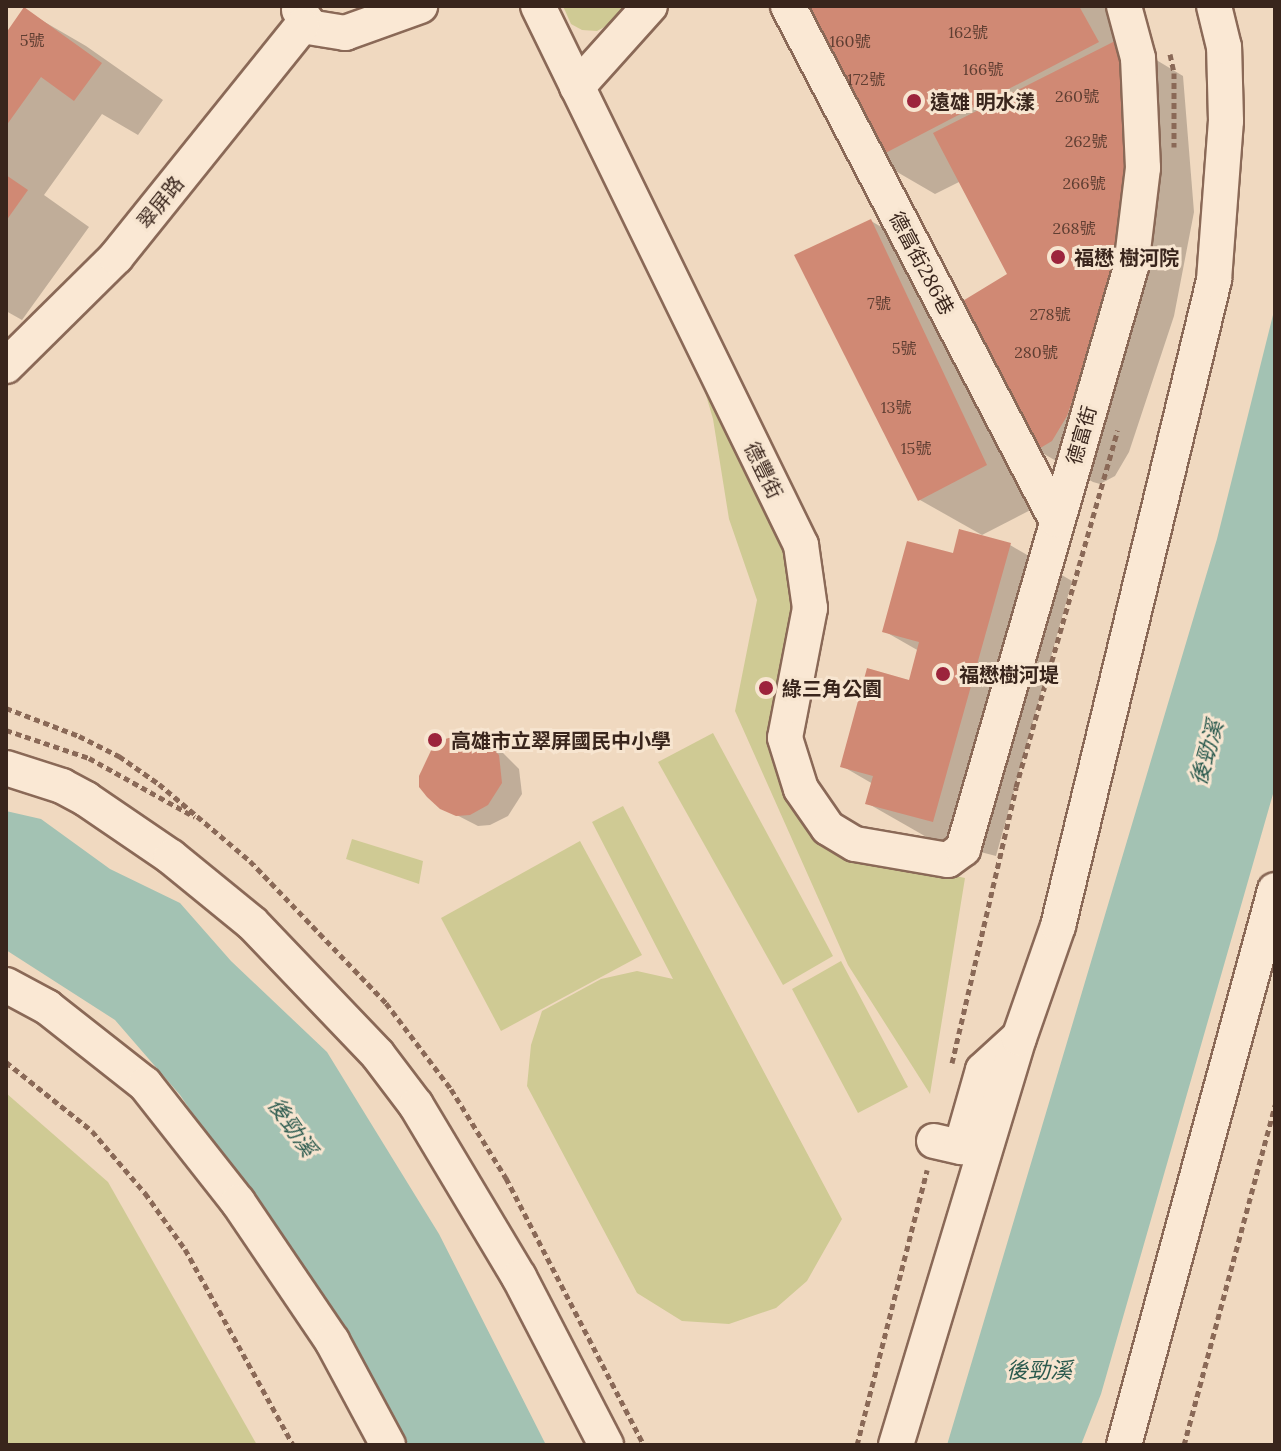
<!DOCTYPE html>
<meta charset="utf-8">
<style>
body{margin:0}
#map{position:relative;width:1281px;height:1451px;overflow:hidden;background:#f0d9c0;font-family:Lora,"Noto Sans TC",serif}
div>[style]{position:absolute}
.green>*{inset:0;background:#cfca94}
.water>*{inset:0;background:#a3c2b3}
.shadow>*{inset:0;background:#0003}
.building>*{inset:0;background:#d08974}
.path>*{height:5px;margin-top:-2.5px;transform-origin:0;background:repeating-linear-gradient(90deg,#8a6957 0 6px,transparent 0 10px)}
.roads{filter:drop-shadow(2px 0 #8a6957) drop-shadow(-2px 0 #8a6957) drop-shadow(0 2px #8a6957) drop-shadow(0 -2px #8a6957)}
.minor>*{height:34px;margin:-17px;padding:0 17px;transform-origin:17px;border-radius:17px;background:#fae8d4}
.dots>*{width:22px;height:22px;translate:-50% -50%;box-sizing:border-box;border:4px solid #f7e5d0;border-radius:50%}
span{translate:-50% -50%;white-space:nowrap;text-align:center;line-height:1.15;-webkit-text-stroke:6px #f7e5d0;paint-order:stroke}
.number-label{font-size:16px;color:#5f3e32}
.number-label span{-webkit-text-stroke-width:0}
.poi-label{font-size:20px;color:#39251c;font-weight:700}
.left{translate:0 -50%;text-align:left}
.street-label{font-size:20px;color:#39251c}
.water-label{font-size:22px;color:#2b5a4e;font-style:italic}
.frame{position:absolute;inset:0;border:8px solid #39251c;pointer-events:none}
</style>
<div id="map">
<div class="green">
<i style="clip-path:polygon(563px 6px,628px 6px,617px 20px,597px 31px,582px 30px,571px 24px)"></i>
<i style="clip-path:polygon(684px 320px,801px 545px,780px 744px,846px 852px,965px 878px,930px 1094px,848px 965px,735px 711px,757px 600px,729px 519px,713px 419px)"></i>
<i style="clip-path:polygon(713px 733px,833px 956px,783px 985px,658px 762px)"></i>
<i style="clip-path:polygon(623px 806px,842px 1219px,807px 1281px,776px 1308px,729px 1324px,682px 1321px,637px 1293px,527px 1086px,531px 1045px,542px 1011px,601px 979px,637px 971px,673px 979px,592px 822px)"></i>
<i style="clip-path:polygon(352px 839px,423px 861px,419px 884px,346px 859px)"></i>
<i style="clip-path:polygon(580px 841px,642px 955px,501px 1031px,441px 918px)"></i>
<i style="clip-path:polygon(841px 961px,908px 1087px,858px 1113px,792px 989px)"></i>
<i style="clip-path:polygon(6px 1093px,108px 1182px,257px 1445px,6px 1445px)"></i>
</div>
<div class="water">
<i style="clip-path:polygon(1275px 307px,1275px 787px,1101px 1394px,1081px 1445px,947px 1445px,1217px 539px)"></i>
<i style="clip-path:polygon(6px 811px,41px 819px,110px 869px,180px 903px,231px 961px,327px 1052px,439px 1234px,546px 1445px,397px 1445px,307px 1281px,180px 1095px,115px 1020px,6px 950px)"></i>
</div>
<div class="shadow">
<i style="clip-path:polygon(799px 6px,1120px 6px,1148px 55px,1183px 76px,1194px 212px,1174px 316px,1129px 452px,1115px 476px,1100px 484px,1093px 482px,1030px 446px,1009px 275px,961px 181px,935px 194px,873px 158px)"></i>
<i style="clip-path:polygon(24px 10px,86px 46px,163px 100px,138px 135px,102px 114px,44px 195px,89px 227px,22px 320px,6px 311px,6px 36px)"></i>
<i style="clip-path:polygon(871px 221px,933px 257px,1048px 501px,982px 535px,920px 500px)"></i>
<i style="clip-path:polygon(1010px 545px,1072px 581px,996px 856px,930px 839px,867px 803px,873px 784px,842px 766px,910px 682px,919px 651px,884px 631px,954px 556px)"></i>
<i style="clip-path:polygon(454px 736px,479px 738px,500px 750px,519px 769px,522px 794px,508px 816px,490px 825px,478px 826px,441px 807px,436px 744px)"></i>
</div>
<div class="building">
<i style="clip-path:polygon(797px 6px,1079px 6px,1099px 42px,872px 160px)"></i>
<i style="clip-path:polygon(24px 7px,102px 63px,74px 101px,41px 77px,6px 126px,6px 33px)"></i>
<i style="clip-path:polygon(1121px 38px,1132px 175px,1113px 280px,1067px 416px,1052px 441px,1037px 450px,961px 302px,1007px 274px,933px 133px)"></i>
<i style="clip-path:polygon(6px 175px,28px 190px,6px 221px)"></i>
<i style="clip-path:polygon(871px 219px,987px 465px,918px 501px,794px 255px)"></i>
<i style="clip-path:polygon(959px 529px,1011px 543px,933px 822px,865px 804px,873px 776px,840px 767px,867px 668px,909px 680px,919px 642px,882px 632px,907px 541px,953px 553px)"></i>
<i style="clip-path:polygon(466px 733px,480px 736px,499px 755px,502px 783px,488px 805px,470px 815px,456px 816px,440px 809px,427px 797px,419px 787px,419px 776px,435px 742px)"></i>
</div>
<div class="path">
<i style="left:1170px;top:54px;width:19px;rotate:78deg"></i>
<i style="left:1174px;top:73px;width:74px;rotate:90deg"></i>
<i style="left:6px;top:708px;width:78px;rotate:21deg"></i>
<i style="left:79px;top:736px;width:45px;rotate:26.6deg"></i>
<i style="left:119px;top:756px;width:49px;rotate:35deg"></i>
<i style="left:159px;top:784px;width:119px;rotate:40.2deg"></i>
<i style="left:250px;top:861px;width:197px;rotate:46.2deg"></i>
<i style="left:386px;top:1003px;width:108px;rotate:52.9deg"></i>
<i style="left:451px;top:1089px;width:105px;rotate:58.3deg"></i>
<i style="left:506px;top:1178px;width:301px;rotate:62.7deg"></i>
<i style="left:6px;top:730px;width:88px;rotate:18.6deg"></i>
<i style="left:89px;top:758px;width:121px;rotate:29.1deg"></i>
<i style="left:6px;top:1062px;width:110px;rotate:38.7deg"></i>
<i style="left:92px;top:1131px;width:82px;rotate:49.5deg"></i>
<i style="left:145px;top:1193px;width:69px;rotate:54.5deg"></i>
<i style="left:185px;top:1249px;width:224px;rotate:61.1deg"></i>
<i style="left:952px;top:1063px;width:283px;rotate:-76.9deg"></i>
<i style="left:1016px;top:787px;width:371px;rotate:-74.1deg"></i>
<i style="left:857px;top:1445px;width:284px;rotate:-75.7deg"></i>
<i style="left:1184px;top:1445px;width:352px;rotate:-75deg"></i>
</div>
<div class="roads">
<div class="minor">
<i style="left:538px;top:6px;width:600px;rotate:63.99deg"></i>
<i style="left:801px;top:545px;width:64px;rotate:81.9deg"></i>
<i style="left:810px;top:608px;width:132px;rotate:100.9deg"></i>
<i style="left:785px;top:738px;width:53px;rotate:72.6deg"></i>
<i style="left:801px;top:789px;width:47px;rotate:55.3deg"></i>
<i style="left:828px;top:828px;width:31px;rotate:31deg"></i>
<i style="left:855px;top:844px;width:94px;rotate:9.8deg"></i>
<i style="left:948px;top:860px;width:19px;rotate:-36deg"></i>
<i style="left:963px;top:849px;width:606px;rotate:-73.9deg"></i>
<i style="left:1131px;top:267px;width:100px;rotate:-83.1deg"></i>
<i style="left:1143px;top:168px;width:110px;rotate:-92.6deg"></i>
<i style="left:1138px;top:58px;width:54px;rotate:-105.1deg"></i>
<i style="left:788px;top:6px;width:579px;rotate:62.42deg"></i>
<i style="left:299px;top:10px;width:14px;rotate:56deg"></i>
<i style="left:307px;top:22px;width:6px;rotate:141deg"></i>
<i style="left:302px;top:26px;width:44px;rotate:9.2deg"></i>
<i style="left:345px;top:33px;width:80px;rotate:-19.8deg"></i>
<i style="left:577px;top:87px;width:109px;rotate:-48deg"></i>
<i style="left:6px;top:366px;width:155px;rotate:-44.7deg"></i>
<i style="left:116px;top:257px;width:297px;rotate:-51.2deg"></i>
<i style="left:6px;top:768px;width:59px;rotate:17.8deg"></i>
<i style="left:62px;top:786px;width:27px;rotate:28deg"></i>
<i style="left:86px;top:799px;width:103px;rotate:34.3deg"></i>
<i style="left:171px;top:857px;width:104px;rotate:39.2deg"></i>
<i style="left:252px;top:923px;width:182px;rotate:46.3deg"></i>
<i style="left:378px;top:1055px;width:63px;rotate:52.8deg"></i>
<i style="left:416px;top:1105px;width:200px;rotate:59.1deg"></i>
<i style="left:519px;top:1277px;width:189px;rotate:62.6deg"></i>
<i style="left:6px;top:985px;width:47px;rotate:28.2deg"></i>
<i style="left:47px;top:1007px;width:125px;rotate:38.2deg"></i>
<i style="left:145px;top:1084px;width:150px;rotate:51.8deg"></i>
<i style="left:238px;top:1202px;width:168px;rotate:55.9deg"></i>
<i style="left:332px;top:1341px;width:118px;rotate:61.7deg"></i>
<i style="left:934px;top:1141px;width:28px;rotate:13deg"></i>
<i style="left:961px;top:1147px;width:80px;rotate:-74.1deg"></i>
<i style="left:983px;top:1070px;width:47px;rotate:-42.4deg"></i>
<i style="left:896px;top:1445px;width:425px;rotate:-73.2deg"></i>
<i style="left:1019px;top:1038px;width:119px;rotate:-70.8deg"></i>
<i style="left:1058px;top:926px;width:665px;rotate:-76.42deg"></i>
<i style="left:1214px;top:280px;width:159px;rotate:-85.7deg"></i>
<i style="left:1226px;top:121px;width:74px;rotate:-91.5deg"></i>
<i style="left:1224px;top:47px;width:42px;rotate:-103.7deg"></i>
<i style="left:1124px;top:1445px;width:575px;rotate:-74.78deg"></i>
</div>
</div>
<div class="dots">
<i style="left:914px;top:101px;background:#9c243c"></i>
<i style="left:1058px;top:257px;background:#9c243c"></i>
<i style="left:943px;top:674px;background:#9c243c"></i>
<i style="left:766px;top:688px;background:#9c243c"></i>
<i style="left:435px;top:740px;background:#9c243c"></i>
</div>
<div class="number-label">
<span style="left:968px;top:32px">162號</span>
<span style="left:32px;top:40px">5號</span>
<span style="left:850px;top:41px">160號</span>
<span style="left:983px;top:69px">166號</span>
<span style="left:866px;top:79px">172號</span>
<span style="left:1077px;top:96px">260號</span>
<span style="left:1086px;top:141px">262號</span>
<span style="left:1084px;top:183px">266號</span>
<span style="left:1074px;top:228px">268號</span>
<span style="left:879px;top:303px">7號</span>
<span style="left:1050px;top:314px">278號</span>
<span style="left:904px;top:348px">5號</span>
<span style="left:1036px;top:352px">280號</span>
<span style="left:896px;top:407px">13號</span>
<span style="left:916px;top:448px">15號</span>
</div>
<div class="poi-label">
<span class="left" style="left:930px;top:101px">遠雄 明水漾</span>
<span class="left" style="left:1074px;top:257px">福懋 樹河院</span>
<span class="left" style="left:959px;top:674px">福懋樹河堤</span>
<span class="left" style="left:782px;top:688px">綠三角公園</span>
<span class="left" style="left:451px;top:740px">高雄市立翠屏國民中小學</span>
</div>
<div class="street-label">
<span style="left:160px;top:202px;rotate:-51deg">翠屏路</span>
<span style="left:922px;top:263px;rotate:62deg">德富街286巷</span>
<span style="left:1081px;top:435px;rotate:-74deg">德富街</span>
<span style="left:764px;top:470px;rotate:64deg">德豐街</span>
</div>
<div class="water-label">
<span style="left:1207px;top:753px;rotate:-74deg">後勁溪</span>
<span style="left:292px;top:1127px;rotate:55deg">後勁溪</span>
<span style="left:1039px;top:1371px">後勁溪</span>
</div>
<div class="frame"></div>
</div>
